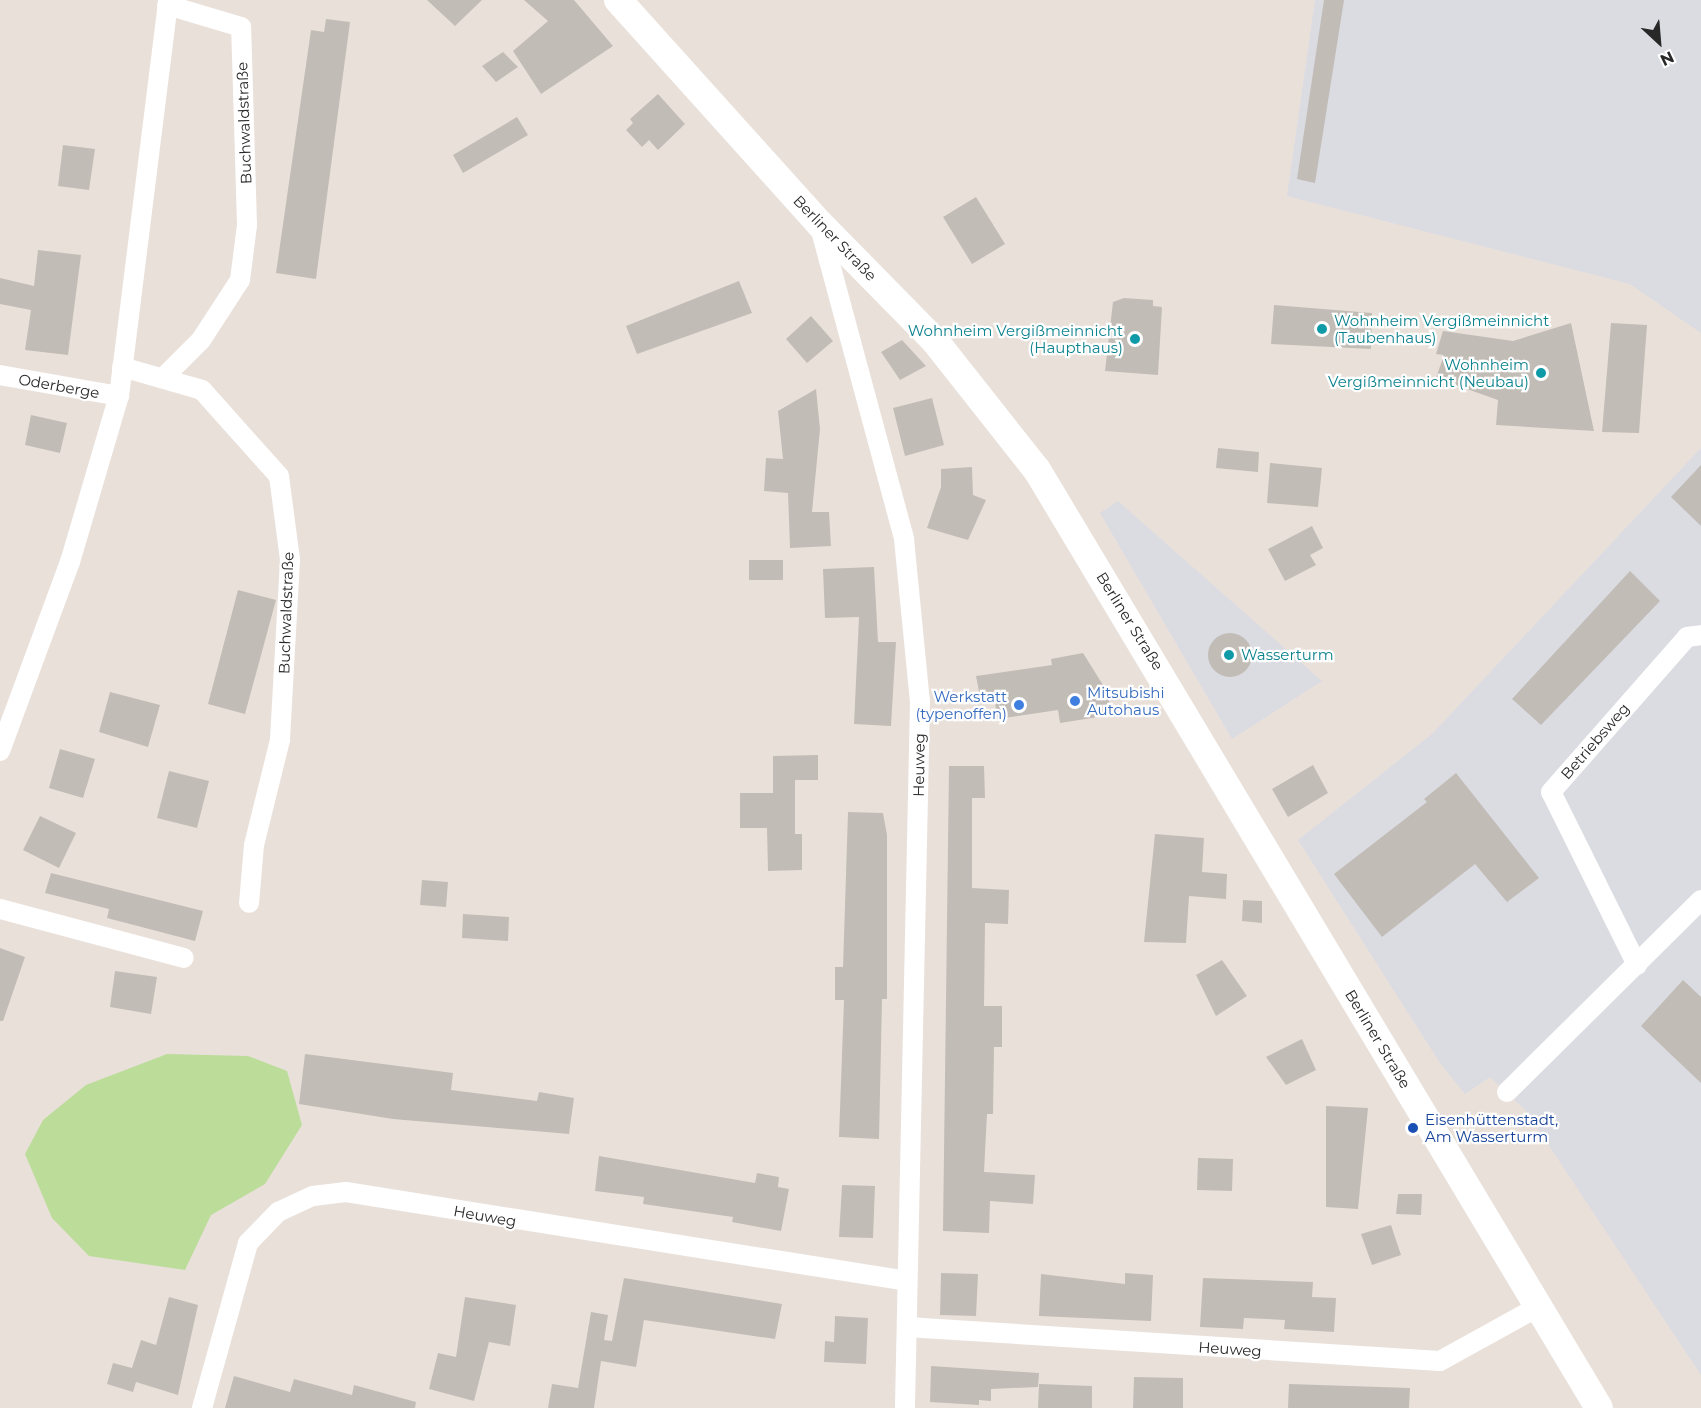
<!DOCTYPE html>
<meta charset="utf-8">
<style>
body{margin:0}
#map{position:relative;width:1701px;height:1408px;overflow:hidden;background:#e9e0da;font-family:Montserrat,sans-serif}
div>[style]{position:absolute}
.industrial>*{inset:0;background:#dbdbe2}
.green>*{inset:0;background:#bcdc9a}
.building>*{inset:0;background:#c2bcb6}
.round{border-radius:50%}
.street>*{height:20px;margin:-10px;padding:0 10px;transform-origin:10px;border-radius:10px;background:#fff}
.secondary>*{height:28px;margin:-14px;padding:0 14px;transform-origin:14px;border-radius:14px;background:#fff}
.dots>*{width:16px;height:16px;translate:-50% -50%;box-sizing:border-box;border:3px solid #fff;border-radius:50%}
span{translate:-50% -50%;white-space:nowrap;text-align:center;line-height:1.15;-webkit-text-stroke:4.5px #fff;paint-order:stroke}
.street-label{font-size:15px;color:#282828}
.culture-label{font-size:15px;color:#0d838f}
.left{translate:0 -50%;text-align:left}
.right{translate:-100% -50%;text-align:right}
.shop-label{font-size:15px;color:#366cbe}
.transit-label{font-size:15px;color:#164399}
.north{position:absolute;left:1629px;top:12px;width:60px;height:60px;-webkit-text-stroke:4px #fff;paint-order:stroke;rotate:154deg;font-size:16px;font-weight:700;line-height:24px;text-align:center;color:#282828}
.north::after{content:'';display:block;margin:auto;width:21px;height:27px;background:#282828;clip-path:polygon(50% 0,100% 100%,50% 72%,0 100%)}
</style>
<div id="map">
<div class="industrial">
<i style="clip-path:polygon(1315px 0,1701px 0,1701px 333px,1630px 284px,1287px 196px)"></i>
<i style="clip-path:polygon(1701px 448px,1701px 1375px,1526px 1111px,1490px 1077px,1465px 1094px,1440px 1063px,1298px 840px,1432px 734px)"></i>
<i style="clip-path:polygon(1118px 501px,1322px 681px,1232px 739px,1100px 513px)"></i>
</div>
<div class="green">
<i style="clip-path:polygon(167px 1054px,248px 1056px,287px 1071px,302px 1125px,265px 1184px,211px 1215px,185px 1270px,89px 1256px,52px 1218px,25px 1154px,43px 1120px,86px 1085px)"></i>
</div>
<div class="building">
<i style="clip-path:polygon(427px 0,482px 0,455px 26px)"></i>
<i style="clip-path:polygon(524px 0,574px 0,613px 46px,541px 94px,513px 51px,548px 21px)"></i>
<i style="clip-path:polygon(1324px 0,1344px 0,1315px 183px,1297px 179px)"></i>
<i style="clip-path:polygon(326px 19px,350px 22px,316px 279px,276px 273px,311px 30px,324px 32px)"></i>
<i style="clip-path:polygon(503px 52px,518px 67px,496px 82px,482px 66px)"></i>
<i style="clip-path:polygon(658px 94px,685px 124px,658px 150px,649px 140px,642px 147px,626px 130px,633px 123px,630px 119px)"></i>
<i style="clip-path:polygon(517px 117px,528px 135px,463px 173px,453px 155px)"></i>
<i style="clip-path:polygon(63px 145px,95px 149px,89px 190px,58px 186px)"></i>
<i style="clip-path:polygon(976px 197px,1005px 244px,972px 264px,943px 217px)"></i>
<i style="clip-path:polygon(38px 250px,81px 255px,68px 355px,25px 350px,31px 310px,0 304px,0 278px,34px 286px)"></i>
<i style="clip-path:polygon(739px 281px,752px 313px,637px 354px,626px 326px)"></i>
<i style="clip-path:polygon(1124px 298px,1153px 300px,1153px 306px,1162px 307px,1158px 375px,1105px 371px,1113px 302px)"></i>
<i style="clip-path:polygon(1274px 305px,1372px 313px,1371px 349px,1271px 344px)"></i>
<i style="clip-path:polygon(811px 316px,833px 341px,807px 363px,786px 339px)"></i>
<i style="clip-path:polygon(1571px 323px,1594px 431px,1496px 425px,1498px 400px,1436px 378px,1444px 355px,1436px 354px,1443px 331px,1513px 341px)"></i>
<i style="clip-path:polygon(1611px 323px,1647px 325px,1639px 433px,1602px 432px)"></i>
<i style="clip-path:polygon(902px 340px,926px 366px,900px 380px,881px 352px)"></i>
<i style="clip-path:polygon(816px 389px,820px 429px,812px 512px,829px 512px,831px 546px,790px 548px,788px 493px,764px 491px,766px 458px,783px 459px,778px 411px)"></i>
<i style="clip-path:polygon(932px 398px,944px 445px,905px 456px,893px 408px)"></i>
<i style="clip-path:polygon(31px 415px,67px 423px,60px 453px,25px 445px)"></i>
<i style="clip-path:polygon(1218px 448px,1259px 452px,1258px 472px,1216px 468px)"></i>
<i style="clip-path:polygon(1270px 463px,1322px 468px,1318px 507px,1267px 503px)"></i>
<i style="clip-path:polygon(1701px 465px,1701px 526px,1671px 497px)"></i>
<i style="clip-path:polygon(972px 467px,973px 495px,986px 500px,968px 540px,927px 528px,941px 487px,941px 469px)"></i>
<i style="clip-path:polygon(1312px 526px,1323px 548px,1310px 555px,1316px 565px,1285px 581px,1268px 549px)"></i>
<i style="clip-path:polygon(749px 560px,783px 560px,783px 580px,749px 580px)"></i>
<i style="clip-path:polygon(874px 567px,878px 642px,896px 642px,891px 726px,854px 724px,859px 617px,825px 618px,823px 569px)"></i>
<i style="clip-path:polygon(1630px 571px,1660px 601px,1541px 725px,1512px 699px)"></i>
<i style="clip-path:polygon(238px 590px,276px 600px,245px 714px,208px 704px)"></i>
<i class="round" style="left:1208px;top:633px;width:44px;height:44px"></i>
<i style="clip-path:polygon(1083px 653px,1108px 693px,1111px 715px,1060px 723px,1058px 710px,997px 719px,995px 701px,981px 702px,976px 676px,1052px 665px,1051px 659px)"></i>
<i style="clip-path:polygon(110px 692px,160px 705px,148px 747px,99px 732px)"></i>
<i style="clip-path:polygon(60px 749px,95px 759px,83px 798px,49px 788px)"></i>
<i style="clip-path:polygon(818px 755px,818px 780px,795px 780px,795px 834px,802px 834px,802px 870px,768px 871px,767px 828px,740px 828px,740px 793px,773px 793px,773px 756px)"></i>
<i style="clip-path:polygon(1313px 765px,1328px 793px,1288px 817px,1272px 789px)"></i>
<i style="clip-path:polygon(949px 766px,984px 766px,985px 798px,972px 798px,972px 888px,1009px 890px,1008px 924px,985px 923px,984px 1006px,1002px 1006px,1002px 1047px,994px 1047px,993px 1114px,987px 1114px,984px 1172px,1035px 1175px,1033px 1204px,990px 1201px,989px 1233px,943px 1231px)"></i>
<i style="clip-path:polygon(169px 771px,209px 781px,197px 828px,157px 818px)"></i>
<i style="clip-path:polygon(1456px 773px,1539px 878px,1507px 902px,1475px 864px,1382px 937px,1334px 874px,1427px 802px,1424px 799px)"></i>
<i style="clip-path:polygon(848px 812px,883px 813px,887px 835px,887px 999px,882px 999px,879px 1139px,839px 1137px,844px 1000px,835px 1000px,835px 967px,843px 967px)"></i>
<i style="clip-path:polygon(40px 816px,76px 833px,59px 868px,23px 850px)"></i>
<i style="clip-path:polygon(1155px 834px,1204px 838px,1202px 872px,1227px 874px,1226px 899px,1189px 896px,1186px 943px,1144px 942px)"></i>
<i style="clip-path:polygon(51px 873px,203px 911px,195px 941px,107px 918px,109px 909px,45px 893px)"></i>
<i style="clip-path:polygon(422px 880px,448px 882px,446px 907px,420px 905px)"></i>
<i style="clip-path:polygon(1243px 900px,1262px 901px,1262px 923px,1242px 921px)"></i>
<i style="clip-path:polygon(463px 914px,509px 917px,508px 941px,462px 938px)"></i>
<i style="clip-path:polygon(0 948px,25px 957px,3px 1021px,0 1021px)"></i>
<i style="clip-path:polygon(1222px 960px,1247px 996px,1216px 1016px,1196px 975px)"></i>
<i style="clip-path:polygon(115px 971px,157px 977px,151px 1014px,110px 1007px)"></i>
<i style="clip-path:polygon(1683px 980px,1701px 997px,1701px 1083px,1641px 1026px)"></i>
<i style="clip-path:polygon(1302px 1039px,1316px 1070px,1286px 1085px,1266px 1057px)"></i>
<i style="clip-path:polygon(305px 1054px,453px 1073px,451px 1090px,537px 1101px,539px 1092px,574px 1098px,569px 1134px,393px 1119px,299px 1104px)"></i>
<i style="clip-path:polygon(1326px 1106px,1368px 1108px,1358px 1209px,1326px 1207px)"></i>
<i style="clip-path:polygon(599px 1156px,755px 1183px,757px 1173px,779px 1177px,778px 1187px,789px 1189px,781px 1231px,732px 1222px,733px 1217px,643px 1204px,644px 1197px,595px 1191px)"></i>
<i style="clip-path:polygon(1198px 1158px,1233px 1159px,1232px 1191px,1197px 1190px)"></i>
<i style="clip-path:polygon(842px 1185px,875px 1186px,873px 1238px,839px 1237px)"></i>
<i style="clip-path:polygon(1398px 1194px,1422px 1194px,1421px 1215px,1396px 1214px)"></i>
<i style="clip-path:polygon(1391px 1225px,1401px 1255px,1372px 1265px,1361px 1234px)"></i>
<i style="clip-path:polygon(941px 1273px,978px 1274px,976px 1316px,940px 1315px)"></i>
<i style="clip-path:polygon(1125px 1273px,1153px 1275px,1151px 1321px,1039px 1316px,1041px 1274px,1125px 1284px)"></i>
<i style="clip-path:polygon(624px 1278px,782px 1304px,775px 1339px,644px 1320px,636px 1367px,601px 1361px,594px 1408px,548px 1408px,552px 1384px,578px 1388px,591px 1312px,608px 1315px,604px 1340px,612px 1341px)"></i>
<i style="clip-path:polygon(1203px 1278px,1313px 1282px,1312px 1297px,1336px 1298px,1334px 1332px,1284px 1329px,1285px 1320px,1244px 1318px,1243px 1329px,1200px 1327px)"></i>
<i style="clip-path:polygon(169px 1297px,198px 1305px,178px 1395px,136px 1382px,133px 1392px,107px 1384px,113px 1363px,132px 1368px,141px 1340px,156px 1345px)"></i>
<i style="clip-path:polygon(465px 1297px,516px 1305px,510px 1346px,489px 1342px,474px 1401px,429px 1389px,438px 1353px,456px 1357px)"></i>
<i style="clip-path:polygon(835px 1316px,868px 1318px,866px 1364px,824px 1362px,825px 1341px,834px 1342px)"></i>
<i style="clip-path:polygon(931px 1366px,1039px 1373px,1038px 1387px,991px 1389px,991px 1401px,979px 1400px,979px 1405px,930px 1402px)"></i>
<i style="clip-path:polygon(234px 1376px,290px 1392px,294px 1379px,352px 1395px,354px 1385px,416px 1402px,415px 1408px,225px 1408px)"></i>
<i style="clip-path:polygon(1134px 1377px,1183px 1378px,1183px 1408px,1133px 1408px)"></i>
<i style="clip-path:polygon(1039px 1384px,1092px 1386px,1092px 1408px,1038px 1408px)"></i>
<i style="clip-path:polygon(1289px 1384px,1410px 1388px,1409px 1408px,1288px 1408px)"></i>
</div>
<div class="street">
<i style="left:820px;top:227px;width:323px;rotate:74.9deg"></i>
<i style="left:904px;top:539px;width:163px;rotate:84.4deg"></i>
<i style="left:920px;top:701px;width:707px;rotate:91.22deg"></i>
<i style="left:122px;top:367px;width:83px;rotate:16deg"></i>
<i style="left:202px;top:390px;width:115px;rotate:48.2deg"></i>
<i style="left:279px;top:476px;width:85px;rotate:82.5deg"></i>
<i style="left:290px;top:560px;width:180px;rotate:93.2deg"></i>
<i style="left:280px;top:740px;width:108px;rotate:103.9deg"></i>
<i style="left:254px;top:845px;width:58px;rotate:94.9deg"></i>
<i style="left:0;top:375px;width:121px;rotate:10deg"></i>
<i style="left:164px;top:377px;width:52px;rotate:-45deg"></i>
<i style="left:201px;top:340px;width:72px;rotate:-57deg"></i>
<i style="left:240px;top:280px;width:55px;rotate:-82.7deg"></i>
<i style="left:247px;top:225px;width:198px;rotate:-91.7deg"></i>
<i style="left:241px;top:27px;width:77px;rotate:-163.4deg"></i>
<i style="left:0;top:751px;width:202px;rotate:-69.7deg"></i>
<i style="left:70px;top:562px;width:173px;rotate:-73.6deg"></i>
<i style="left:119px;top:396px;width:399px;rotate:-82.9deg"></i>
<i style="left:0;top:909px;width:190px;rotate:14.9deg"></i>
<i style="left:1637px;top:965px;width:193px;rotate:-116.4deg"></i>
<i style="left:1551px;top:792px;width:206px;rotate:-48.7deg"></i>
<i style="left:1687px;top:637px;width:14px;rotate:-8deg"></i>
<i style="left:1507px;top:1092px;width:273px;rotate:-44.7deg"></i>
<i style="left:907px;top:1327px;width:534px;rotate:3.65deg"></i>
<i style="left:1440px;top:1361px;width:112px;rotate:-28.9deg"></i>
<i style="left:202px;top:1408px;width:171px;rotate:-74.4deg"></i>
<i style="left:248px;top:1243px;width:43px;rotate:-45.9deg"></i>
<i style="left:278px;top:1212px;width:38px;rotate:-25deg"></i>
<i style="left:313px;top:1196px;width:33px;rotate:-7deg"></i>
<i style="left:346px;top:1192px;width:568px;rotate:9.01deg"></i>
</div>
<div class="secondary">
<i style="left:618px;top:0;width:302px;rotate:48deg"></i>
<i style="left:820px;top:224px;width:164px;rotate:45.5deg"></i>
<i style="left:935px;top:341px;width:164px;rotate:51.7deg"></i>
<i style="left:1037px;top:470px;width:1093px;rotate:59.07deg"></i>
</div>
<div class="dots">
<i style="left:1322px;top:329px;background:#0f9aa8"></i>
<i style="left:1135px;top:339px;background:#0f9aa8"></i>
<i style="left:1541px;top:373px;background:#0f9aa8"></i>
<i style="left:1229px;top:655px;background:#0f9aa8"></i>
<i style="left:1075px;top:701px;background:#3f7fe0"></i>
<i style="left:1019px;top:705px;background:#3f7fe0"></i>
<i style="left:1413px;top:1128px;background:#1a4fb4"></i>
</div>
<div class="street-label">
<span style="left:244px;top:123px;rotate:-92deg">Buchwaldstraße</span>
<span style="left:835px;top:238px;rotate:46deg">Berliner Straße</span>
<span style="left:59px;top:386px;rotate:10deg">Oderberge</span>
<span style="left:286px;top:613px;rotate:-88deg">Buchwaldstraße</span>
<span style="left:1130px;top:621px;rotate:58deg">Berliner Straße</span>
<span style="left:1595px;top:741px;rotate:-49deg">Betriebsweg</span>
<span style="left:919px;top:765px;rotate:-89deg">Heuweg</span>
<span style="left:1378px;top:1039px;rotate:59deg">Berliner Straße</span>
<span style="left:485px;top:1216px;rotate:10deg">Heuweg</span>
<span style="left:1230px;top:1349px;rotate:4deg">Heuweg</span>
</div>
<div class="culture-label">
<span class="left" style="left:1334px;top:329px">Wohnheim Vergißmeinnicht<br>(Taubenhaus)</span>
<span class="right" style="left:1123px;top:339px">Wohnheim Vergißmeinnicht<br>(Haupthaus)</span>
<span class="right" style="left:1529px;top:373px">Wohnheim<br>Vergißmeinnicht (Neubau)</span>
<span class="left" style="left:1241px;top:655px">Wasserturm</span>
</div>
<div class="shop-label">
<span class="left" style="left:1087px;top:701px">Mitsubishi<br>Autohaus</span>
<span class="right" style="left:1007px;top:705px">Werkstatt<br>(typenoffen)</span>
</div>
<div class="transit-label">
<span class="left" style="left:1425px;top:1128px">Eisenhüttenstadt,<br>Am Wasserturm</span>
</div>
<div class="north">N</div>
</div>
